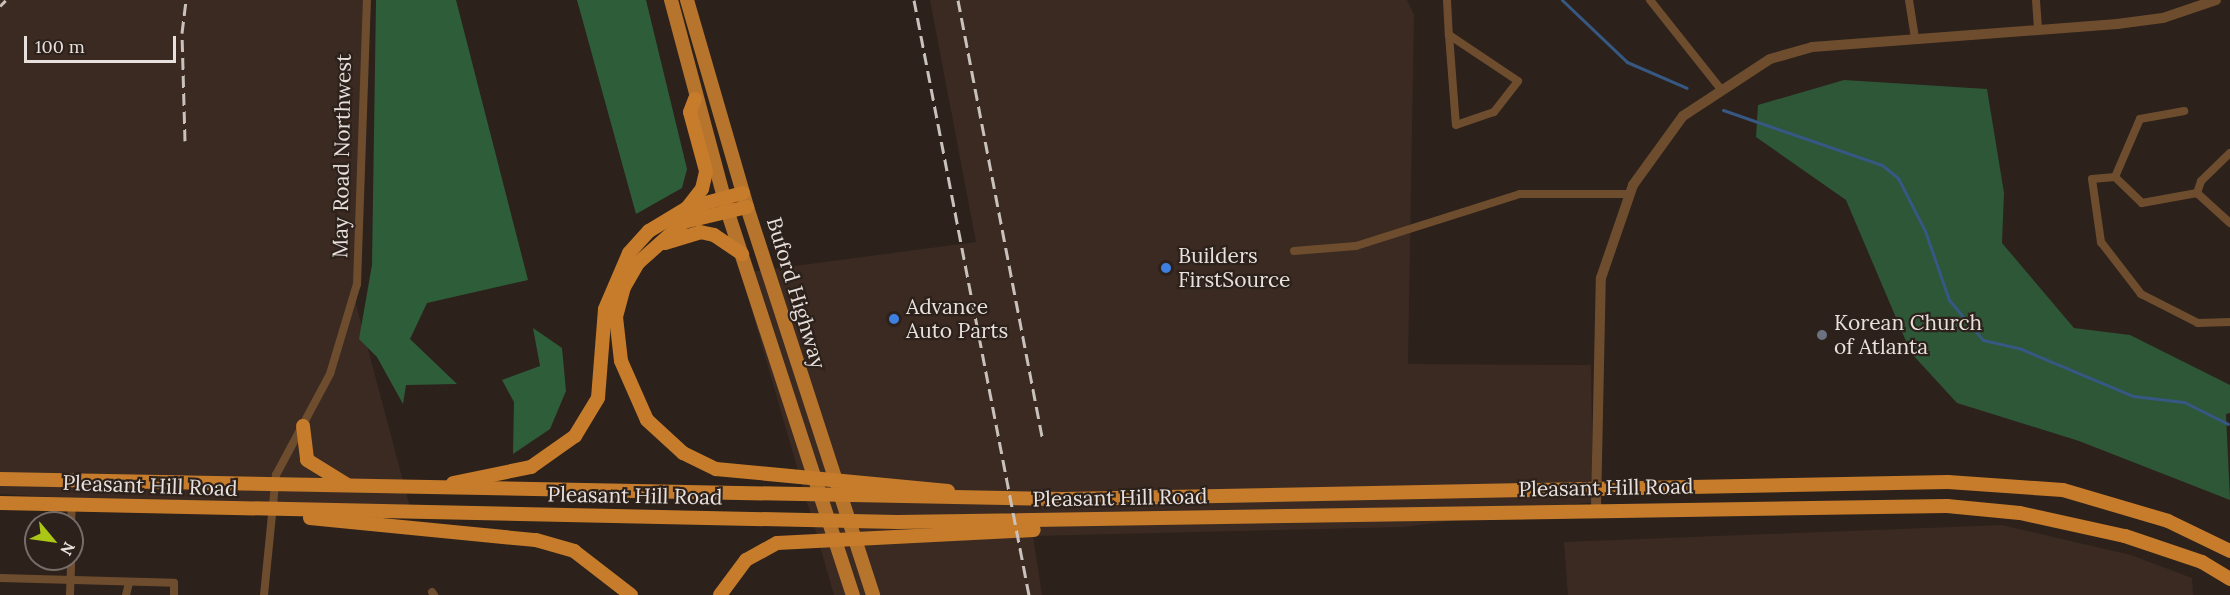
<!DOCTYPE html>
<style>
body{margin:0}
#map{position:relative;width:2230px;height:595px;overflow:hidden;background:#2c211b;font-family:Lora,serif}
div>[style]{position:absolute}
.built>*{inset:0;background:#3b2a22}
.green>*{inset:0;background:#2d5737}
.forest>*{inset:0;background:#2e5e39}
.stream>*{height:3px;margin:-1.5px;padding:0 1.5px;transform-origin:1.5px;border-radius:1.5px;background:#365882}
.minor>*{height:8px;margin:-4px;padding:0 4px;transform-origin:4px;border-radius:4px;background:#6e4d2e}
.tertiary>*{height:10px;margin:-5px;padding:0 5px;transform-origin:5px;border-radius:5px;background:#6e4d2e}
.primary>*{height:14px;margin:-7px;padding:0 7px;transform-origin:7px;border-radius:7px;background:#b7742d}
.trunk>*{height:14px;margin:-7px;padding:0 7px;transform-origin:7px;border-radius:7px;background:#c67c2a}
.rail>*{height:3px;margin-top:-1.5px;transform-origin:0;background:repeating-linear-gradient(90deg,#c9c1bc 0 12px,transparent 0 18px)}
.dots>*{width:16px;height:16px;translate:-50% -50%;box-sizing:border-box;border:3px solid #2c211b;border-radius:50%}
span{translate:-50% -50%;white-space:nowrap;text-align:center;line-height:1.15;-webkit-text-stroke:4.5px #2c211b;paint-order:stroke}
.street-label{font-size:21px;color:#e8e0dc}
.poi-label{font-size:21px;color:#e8e0dc}
.left{translate:0 -50%;text-align:left}
.north{position:absolute;left:24px;top:511px;width:60px;height:60px;box-sizing:border-box;background:#2c211b;border:2px solid #776d68;border-radius:50%;rotate:119deg;font-size:16px;font-weight:700;line-height:24px;text-align:center;color:#e8e0dc}
.north::after{content:'';display:block;margin:auto;width:21px;height:27px;background:#abc614;clip-path:polygon(50% 0,100% 100%,50% 72%,0 100%)}
.scale{position:absolute;left:24px;top:36px;width:152px;height:27px;box-sizing:border-box;border:3px solid #e8e0dc;border-top:0;padding-left:8px;font-size:18px;line-height:21px;white-space:nowrap;color:#e8e0dc;-webkit-text-stroke:4px #2c211b;paint-order:stroke}
</style>
<div id="map">
<div class="built">
<i style="clip-path:polygon(0 0,371px 0,356px 304px,413px 518px,0 494px)"></i>
<i style="clip-path:polygon(930px 0,1407px 0,1414px 15px,1408px 364px,1591px 365px,1593px 502px,1404px 527px,1033px 536px,1042px 595px,834px 595px,741px 273px,976px 242px)"></i>
<i style="clip-path:polygon(2002px 525px,2131px 555px,2192px 578px,2193px 595px,1568px 595px,1564px 542px)"></i>
</div>
<div class="green">
<i style="clip-path:polygon(1844px 80px,1987px 89px,2004px 193px,2002px 243px,2074px 328px,2130px 335px,2230px 385px,2230px 413px,2226px 414px,2230px 500px,2079px 441px,1957px 403px,1911px 353px,1846px 200px,1756px 137px,1758px 105px)"></i>
</div>
<div class="forest">
<i style="clip-path:polygon(376px 0,456px 0,528px 280px,427px 303px,410px 339px,457px 384px,406px 385px,403px 404px,377px 357px,359px 339px,372px 265px)"></i>
<i style="clip-path:polygon(577px 0,646px 0,687px 169px,682px 188px,636px 214px)"></i>
<i style="clip-path:polygon(533px 328px,562px 348px,566px 391px,550px 429px,513px 454px,514px 402px,502px 380px,540px 366px)"></i>
</div>
<div class="stream">
<i style="left:1562px;top:0;width:90px;rotate:43.6deg"></i>
<i style="left:1627px;top:62px;width:65px;rotate:23.4deg"></i>
<i style="left:1723px;top:110px;width:168px;rotate:19.1deg"></i>
<i style="left:1882px;top:165px;width:21px;rotate:39deg"></i>
<i style="left:1898px;top:178px;width:59px;rotate:63deg"></i>
<i style="left:1925px;top:231px;width:73px;rotate:70.8deg"></i>
<i style="left:1949px;top:300px;width:52px;rotate:49.6deg"></i>
<i style="left:1983px;top:340px;width:37px;rotate:13deg"></i>
<i style="left:2019px;top:348px;width:124px;rotate:22.8deg"></i>
<i style="left:2133px;top:396px;width:51px;rotate:6.7deg"></i>
<i style="left:2184px;top:402px;width:49px;rotate:26.6deg"></i>
</div>
<div class="minor">
<i style="left:1447px;top:0;width:35px;rotate:87deg"></i>
<i style="left:1449px;top:35px;width:90px;rotate:85.6deg"></i>
<i style="left:1456px;top:125px;width:40px;rotate:-18.9deg"></i>
<i style="left:1494px;top:112px;width:39px;rotate:-52deg"></i>
<i style="left:1518px;top:81px;width:83px;rotate:-146.3deg"></i>
<i style="left:1650px;top:0;width:112px;rotate:51.5deg"></i>
<i style="left:1909px;top:0;width:38px;rotate:81deg"></i>
<i style="left:2036px;top:0;width:29px;rotate:86deg"></i>
<i style="left:2230px;top:153px;width:40px;rotate:136deg"></i>
<i style="left:2201px;top:181px;width:13px;rotate:108deg"></i>
<i style="left:2197px;top:193px;width:56px;rotate:169.7deg"></i>
<i style="left:2142px;top:203px;width:37px;rotate:-136deg"></i>
<i style="left:2115px;top:177px;width:23px;rotate:175deg"></i>
<i style="left:2092px;top:179px;width:64px;rotate:81.9deg"></i>
<i style="left:2101px;top:242px;width:66px;rotate:52.4deg"></i>
<i style="left:2141px;top:294px;width:64px;rotate:27deg"></i>
<i style="left:2198px;top:323px;width:32px;rotate:-2deg"></i>
<i style="left:2115px;top:177px;width:63px;rotate:-66.7deg"></i>
<i style="left:2140px;top:119px;width:45px;rotate:-10.3deg"></i>
<i style="left:2197px;top:193px;width:45px;rotate:42.3deg"></i>
<i style="left:1294px;top:251px;width:62px;rotate:-4.6deg"></i>
<i style="left:1356px;top:246px;width:172px;rotate:-17.6deg"></i>
<i style="left:1520px;top:194px;width:109px"></i>
<i style="left:71px;top:523px;width:19px;rotate:-87deg"></i>
<i style="left:0;top:578px;width:174px;rotate:1.6deg"></i>
<i style="left:174px;top:583px;width:12px;rotate:90deg"></i>
<i style="left:432px;top:592px;width:4px;rotate:56deg"></i>
<i style="left:70px;top:595px;width:36px;rotate:-88deg"></i>
<i style="left:126px;top:595px;width:12px;rotate:-76deg"></i>
<i style="left:264px;top:595px;width:121px;rotate:-84.3deg"></i>
<i style="left:276px;top:475px;width:115px;rotate:-61.9deg"></i>
<i style="left:330px;top:374px;width:94px;rotate:-73.3deg"></i>
<i style="left:357px;top:284px;width:284px;rotate:-88deg"></i>
</div>
<div class="tertiary">
<i style="left:1596px;top:508px;width:230px;rotate:-88.8deg"></i>
<i style="left:1601px;top:278px;width:98px;rotate:-71deg"></i>
<i style="left:1633px;top:185px;width:85px;rotate:-54.1deg"></i>
<i style="left:1683px;top:116px;width:104px;rotate:-33.2deg"></i>
<i style="left:1770px;top:59px;width:44px;rotate:-15.9deg"></i>
<i style="left:1812px;top:47px;width:306px;rotate:-4.3deg"></i>
<i style="left:2117px;top:24px;width:46px;rotate:-7.4deg"></i>
<i style="left:2163px;top:18px;width:56px;rotate:-18.8deg"></i>
</div>
<div class="primary">
<i style="left:671px;top:0;width:220px;rotate:75deg"></i>
<i style="left:728px;top:213px;width:402px;rotate:71.9deg"></i>
<i style="left:687px;top:0;width:216px;rotate:73.8deg"></i>
<i style="left:747px;top:207px;width:408px;rotate:72deg"></i>
</div>
<div class="trunk">
<i style="left:747px;top:207px;width:65px;rotate:166.6deg"></i>
<i style="left:684px;top:222px;width:62px;rotate:138.3deg"></i>
<i style="left:638px;top:263px;width:28px;rotate:120deg"></i>
<i style="left:624px;top:287px;width:31px;rotate:105deg"></i>
<i style="left:616px;top:317px;width:44px;rotate:83.5deg"></i>
<i style="left:621px;top:361px;width:64px;rotate:66.2deg"></i>
<i style="left:647px;top:420px;width:49px;rotate:42.5deg"></i>
<i style="left:683px;top:453px;width:37px;rotate:26deg"></i>
<i style="left:716px;top:469px;width:233px;rotate:5.4deg"></i>
<i style="left:687px;top:208px;width:24px;rotate:-52deg"></i>
<i style="left:702px;top:189px;width:18px;rotate:-77deg"></i>
<i style="left:706px;top:171px;width:61px;rotate:-105.2deg"></i>
<i style="left:690px;top:112px;width:14px;rotate:-69deg"></i>
<i style="left:665px;top:243px;width:37px;rotate:-17deg"></i>
<i style="left:700px;top:232px;width:14px;rotate:12deg"></i>
<i style="left:714px;top:235px;width:34px;rotate:34deg"></i>
<i style="left:303px;top:426px;width:34px;rotate:83deg"></i>
<i style="left:307px;top:460px;width:46px;rotate:31.6deg"></i>
<i style="left:0;top:479px;width:1063px;rotate:1.08deg"></i>
<i style="left:1063px;top:499px;width:885px;rotate:-1.1deg"></i>
<i style="left:1948px;top:482px;width:115px;rotate:4deg"></i>
<i style="left:2063px;top:490px;width:109px;rotate:16.4deg"></i>
<i style="left:2168px;top:521px;width:69px;rotate:25.8deg"></i>
<i style="left:453px;top:483px;width:80px;rotate:-11.6deg"></i>
<i style="left:531px;top:467px;width:54px;rotate:-35.2deg"></i>
<i style="left:575px;top:436px;width:44px;rotate:-58.8deg"></i>
<i style="left:598px;top:398px;width:89px;rotate:-85.5deg"></i>
<i style="left:605px;top:309px;width:61px;rotate:-66.8deg"></i>
<i style="left:629px;top:253px;width:30px;rotate:-48deg"></i>
<i style="left:649px;top:231px;width:44px;rotate:-31.2deg"></i>
<i style="left:687px;top:208px;width:58px;rotate:-15deg"></i>
<i style="left:0;top:503px;width:897px;rotate:1.21deg"></i>
<i style="left:897px;top:522px;width:1050px;rotate:-0.87deg"></i>
<i style="left:1947px;top:506px;width:73px;rotate:5.5deg"></i>
<i style="left:2020px;top:513px;width:107px;rotate:12.4deg"></i>
<i style="left:2125px;top:536px;width:81px;rotate:18.7deg"></i>
<i style="left:2202px;top:562px;width:33px;rotate:31deg"></i>
<i style="left:310px;top:518px;width:227px;rotate:5.6deg"></i>
<i style="left:536px;top:540px;width:40px;rotate:16deg"></i>
<i style="left:574px;top:551px;width:72px;rotate:37.7deg"></i>
<i style="left:720px;top:595px;width:44px;rotate:-53.4deg"></i>
<i style="left:746px;top:560px;width:35px;rotate:-29deg"></i>
<i style="left:777px;top:543px;width:257px;rotate:-2.9deg"></i>
</div>
<div class="rail">
<i style="left:914px;top:0;width:606px;rotate:79.06deg"></i>
<i style="left:958px;top:0;width:446px;rotate:79.1deg"></i>
<i style="left:0;top:6px;width:8px;rotate:-45deg"></i>
<i style="left:185px;top:141px;width:108px;rotate:-91.6deg"></i>
<i style="left:182px;top:33px;width:33px;rotate:-83deg"></i>
</div>
<div class="dots">
<i style="left:1166px;top:268px;background:#3f7fe0"></i>
<i style="left:894px;top:319px;background:#3f7fe0"></i>
<i style="left:1822px;top:335px;background:#6b7280"></i>
</div>
<div class="street-label">
<span style="left:342px;top:156px;rotate:-89deg">May Road Northwest</span>
<span style="left:796px;top:293px;rotate:73deg">Buford Highway</span>
<span style="left:150px;top:486px;rotate:2deg">Pleasant Hill Road</span>
<span style="left:1606px;top:488px;rotate:-1deg">Pleasant Hill Road</span>
<span style="left:635px;top:496px;rotate:1deg">Pleasant Hill Road</span>
<span style="left:1120px;top:498px;rotate:-1deg">Pleasant Hill Road</span>
</div>
<div class="poi-label">
<span class="left" style="left:1178px;top:268px">Builders<br>FirstSource</span>
<span class="left" style="left:906px;top:319px">Advance<br>Auto Parts</span>
<span class="left" style="left:1834px;top:335px">Korean Church<br>of Atlanta</span>
</div>
<div class="north">N</div>
<div class="scale">100 m</div>
</div>
